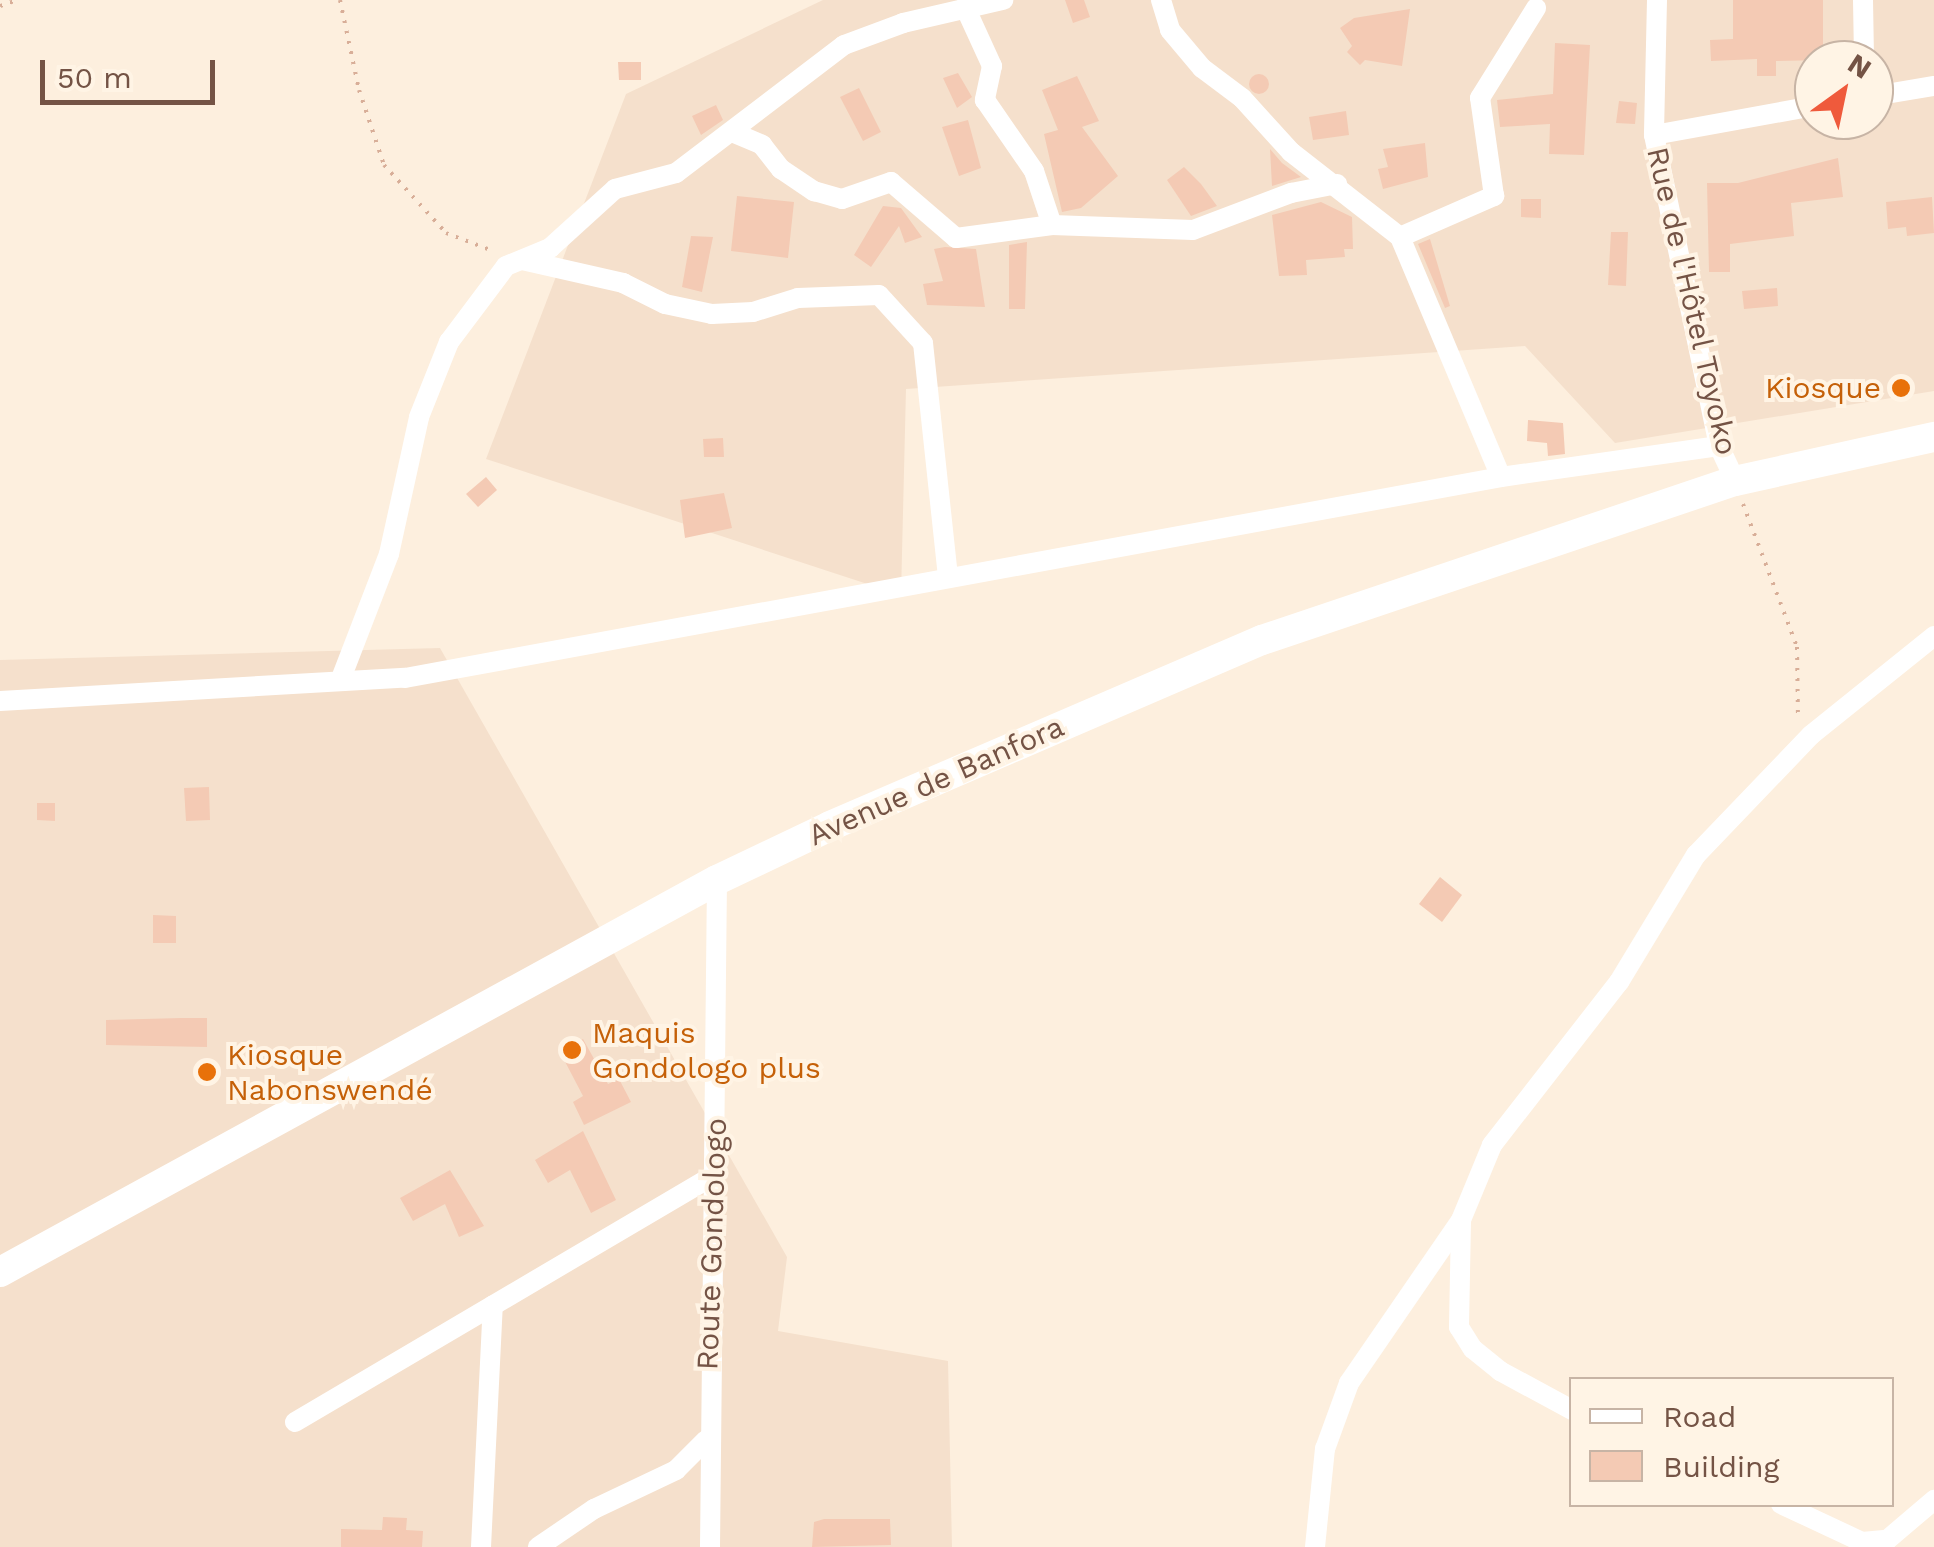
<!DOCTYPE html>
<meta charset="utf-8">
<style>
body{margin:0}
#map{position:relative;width:1934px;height:1547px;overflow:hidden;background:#fdefde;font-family:"Work Sans",sans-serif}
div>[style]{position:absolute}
.residential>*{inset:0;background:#f5e0cc}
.building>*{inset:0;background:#f4cab4}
.round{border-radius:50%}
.path>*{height:4px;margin-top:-2px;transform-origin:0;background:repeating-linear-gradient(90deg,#d8ae98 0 2.5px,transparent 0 10.5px)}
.minor>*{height:20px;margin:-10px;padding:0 10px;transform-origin:10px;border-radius:10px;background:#fff}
.secondary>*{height:30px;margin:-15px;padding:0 15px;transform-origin:15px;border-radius:15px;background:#fff}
.dots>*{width:28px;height:28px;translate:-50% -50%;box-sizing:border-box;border:5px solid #fff4e5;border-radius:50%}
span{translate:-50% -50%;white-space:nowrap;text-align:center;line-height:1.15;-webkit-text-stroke:8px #fff4e5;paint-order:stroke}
.street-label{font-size:30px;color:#745345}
.food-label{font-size:30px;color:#c56008}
.right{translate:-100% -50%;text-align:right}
.left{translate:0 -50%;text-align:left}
.legend{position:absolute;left:1569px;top:1377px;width:325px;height:130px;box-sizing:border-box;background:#fff4e5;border:2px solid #c7b4a5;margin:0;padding:12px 18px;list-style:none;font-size:30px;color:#745345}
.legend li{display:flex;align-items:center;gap:20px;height:50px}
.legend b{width:50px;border:2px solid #c7b4a5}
.north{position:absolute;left:1794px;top:40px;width:100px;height:100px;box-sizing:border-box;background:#fff4e5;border:2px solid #c7b4a5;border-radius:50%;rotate:33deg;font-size:28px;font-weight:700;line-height:40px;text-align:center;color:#745345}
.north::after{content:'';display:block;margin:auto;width:35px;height:45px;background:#ef5a3c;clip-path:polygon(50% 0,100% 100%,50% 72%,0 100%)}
.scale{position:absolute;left:40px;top:60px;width:175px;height:45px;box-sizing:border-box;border:5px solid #745345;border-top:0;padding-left:12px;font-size:30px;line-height:35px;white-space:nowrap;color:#745345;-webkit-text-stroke:8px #fff4e5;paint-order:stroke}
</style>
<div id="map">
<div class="residential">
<i style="clip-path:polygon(evenodd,823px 0,1934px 0,1934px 391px,1615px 443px,1525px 346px,906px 389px,901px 595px,486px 459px,626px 94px,823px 0,1814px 60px,1874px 60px,1874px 120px,1814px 120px,1814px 60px)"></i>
<i style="clip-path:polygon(440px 648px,787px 1257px,778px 1331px,948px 1361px,952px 1547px,0 1547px,0 660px)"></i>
</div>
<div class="building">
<i style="clip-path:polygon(1065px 0,1084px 0,1090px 17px,1073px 23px)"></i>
<i style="clip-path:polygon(1733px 0,1823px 0,1823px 60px,1776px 61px,1776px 76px,1757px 76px,1757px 59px,1711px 61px,1710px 40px,1733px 39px)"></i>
<i style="clip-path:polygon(1410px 9px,1402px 66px,1365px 60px,1360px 65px,1347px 52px,1352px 46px,1340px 28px,1354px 18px)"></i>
<i style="clip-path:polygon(1555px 43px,1590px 45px,1584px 155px,1549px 154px,1550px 124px,1500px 127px,1497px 100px,1553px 94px)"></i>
<i style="clip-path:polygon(618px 62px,641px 62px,641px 80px,619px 80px)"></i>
<i style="clip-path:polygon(958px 73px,972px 97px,957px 108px,943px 78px)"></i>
<i class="round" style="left:1249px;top:74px;width:20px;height:20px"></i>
<i style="clip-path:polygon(1077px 76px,1099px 121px,1082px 127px,1118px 176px,1081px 208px,1062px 212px,1044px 134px,1058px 130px,1042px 90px)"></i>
<i style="clip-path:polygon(859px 88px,881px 132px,863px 141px,840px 97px)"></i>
<i style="clip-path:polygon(1619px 101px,1637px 103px,1635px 124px,1616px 123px)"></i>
<i style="clip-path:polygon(716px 105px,723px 120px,701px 135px,692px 116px)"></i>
<i style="clip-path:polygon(1346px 111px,1349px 135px,1313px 140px,1309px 117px)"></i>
<i style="clip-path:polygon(968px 120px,981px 168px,959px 176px,942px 127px)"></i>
<i style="clip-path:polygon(1425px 143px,1428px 177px,1383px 189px,1378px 169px,1388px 167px,1383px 149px)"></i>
<i style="clip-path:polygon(1270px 149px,1282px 163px,1301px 177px,1272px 186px)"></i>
<i style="clip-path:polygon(1838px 158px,1843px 197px,1791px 203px,1794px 236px,1730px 244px,1730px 272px,1709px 272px,1707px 183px,1738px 183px)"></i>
<i style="clip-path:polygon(1184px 167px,1201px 184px,1217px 206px,1191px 216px,1167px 180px)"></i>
<i style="clip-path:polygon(737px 196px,794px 202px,788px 258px,731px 251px)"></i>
<i style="clip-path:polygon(1932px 197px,1934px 233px,1907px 236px,1906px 227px,1888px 229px,1886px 202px)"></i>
<i style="clip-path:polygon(1521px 199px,1541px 199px,1541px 218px,1521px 217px)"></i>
<i style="clip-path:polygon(1321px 202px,1352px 217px,1353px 249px,1344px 249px,1345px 257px,1306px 260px,1307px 275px,1279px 276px,1272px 215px)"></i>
<i style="clip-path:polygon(883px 206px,901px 208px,922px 237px,905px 243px,899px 226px,871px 267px,854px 255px)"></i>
<i style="clip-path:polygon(1611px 232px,1628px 232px,1626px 286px,1608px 285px)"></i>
<i style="clip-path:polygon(691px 236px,713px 237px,702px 292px,682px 287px)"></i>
<i style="clip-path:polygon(1430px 239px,1450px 306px,1445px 308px,1418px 244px)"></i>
<i style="clip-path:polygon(1027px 242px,1025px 309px,1009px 309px,1009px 245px)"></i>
<i style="clip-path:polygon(945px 247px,976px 249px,985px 307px,927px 305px,923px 284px,943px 281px,934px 249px)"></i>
<i style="clip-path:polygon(1777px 288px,1778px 306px,1744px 309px,1742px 291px)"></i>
<i style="clip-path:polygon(1528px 420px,1563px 423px,1565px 454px,1548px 456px,1547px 443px,1527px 441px)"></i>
<i style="clip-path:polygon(723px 438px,724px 457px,704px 457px,703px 439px)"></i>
<i style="clip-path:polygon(486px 477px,497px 490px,478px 507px,466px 494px)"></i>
<i style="clip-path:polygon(724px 493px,732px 528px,685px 538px,680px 500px)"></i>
<i style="clip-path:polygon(209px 787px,210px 820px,186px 821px,184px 788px)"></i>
<i style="clip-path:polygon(37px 803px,55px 803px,55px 821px,37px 820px)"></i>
<i style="clip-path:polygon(1440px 877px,1462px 895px,1442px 922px,1419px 904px)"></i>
<i style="clip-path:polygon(153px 915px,176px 916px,176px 943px,153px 943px)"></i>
<i style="clip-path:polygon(181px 1018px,207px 1018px,207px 1047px,106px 1045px,106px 1020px)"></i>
<i style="clip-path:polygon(583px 1039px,608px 1084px,619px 1079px,631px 1102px,584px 1125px,573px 1102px,583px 1096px,560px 1052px)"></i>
<i style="clip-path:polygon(583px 1131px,616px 1200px,591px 1213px,570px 1170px,548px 1183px,535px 1160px)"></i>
<i style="clip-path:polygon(450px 1170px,484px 1226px,459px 1237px,445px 1204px,413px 1221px,400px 1198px)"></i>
<i style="clip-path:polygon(383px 1517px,407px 1518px,406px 1530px,423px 1531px,422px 1547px,341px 1547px,341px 1529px,382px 1530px)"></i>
<i style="clip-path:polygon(824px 1519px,890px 1519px,891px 1545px,812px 1547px,814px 1522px)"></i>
</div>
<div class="path">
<i style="left:340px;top:0;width:92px;rotate:78.1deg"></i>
<i style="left:359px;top:90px;width:79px;rotate:71.6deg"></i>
<i style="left:384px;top:165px;width:92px;rotate:47.6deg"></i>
<i style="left:446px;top:233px;width:50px;rotate:21deg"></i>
<i style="left:0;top:6px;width:18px;rotate:-19deg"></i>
<i style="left:1743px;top:504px;width:153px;rotate:69.3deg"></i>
<i style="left:1797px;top:647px;width:68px;rotate:89.2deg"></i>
</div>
<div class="minor">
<i style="left:1161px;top:0;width:31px;rotate:73deg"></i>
<i style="left:1170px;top:30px;width:50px;rotate:49.9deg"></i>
<i style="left:1202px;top:68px;width:50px;rotate:36.9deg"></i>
<i style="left:1242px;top:98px;width:73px;rotate:47.8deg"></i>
<i style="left:1291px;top:152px;width:138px;rotate:37.9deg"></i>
<i style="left:1400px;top:237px;width:260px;rotate:67.2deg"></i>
<i style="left:1657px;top:0;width:135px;rotate:91.3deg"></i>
<i style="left:1654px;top:135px;width:318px;rotate:78.2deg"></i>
<i style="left:1719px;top:446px;width:38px;rotate:65deg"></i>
<i style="left:1863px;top:0;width:60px;rotate:89deg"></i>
<i style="left:965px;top:7px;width:65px;rotate:65.4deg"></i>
<i style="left:992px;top:66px;width:35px;rotate:102deg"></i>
<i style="left:985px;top:100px;width:86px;rotate:55.4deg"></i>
<i style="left:1034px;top:171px;width:57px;rotate:71.6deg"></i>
<i style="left:1052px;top:225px;width:141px;rotate:2deg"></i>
<i style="left:1193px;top:230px;width:105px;rotate:-20.7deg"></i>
<i style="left:1291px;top:193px;width:47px;rotate:-11.1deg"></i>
<i style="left:1874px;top:96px;width:61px;rotate:-9.5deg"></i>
<i style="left:732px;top:132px;width:33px;rotate:23deg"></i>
<i style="left:762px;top:145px;width:31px;rotate:52deg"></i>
<i style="left:781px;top:169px;width:40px;rotate:34deg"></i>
<i style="left:814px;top:191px;width:29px;rotate:16deg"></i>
<i style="left:842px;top:199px;width:52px;rotate:-19.1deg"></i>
<i style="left:891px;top:182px;width:86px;rotate:40.7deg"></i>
<i style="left:956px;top:238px;width:97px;rotate:-7.7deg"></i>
<i style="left:1654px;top:135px;width:163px;rotate:-10.3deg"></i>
<i style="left:1400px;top:237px;width:103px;rotate:-23.6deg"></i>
<i style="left:1494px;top:196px;width:99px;rotate:-98.1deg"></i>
<i style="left:1480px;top:98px;width:106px;rotate:-58.1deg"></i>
<i style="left:522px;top:260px;width:104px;rotate:12.8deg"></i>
<i style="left:623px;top:283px;width:47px;rotate:26.6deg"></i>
<i style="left:665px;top:304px;width:48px;rotate:12deg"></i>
<i style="left:712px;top:314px;width:41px;rotate:-2.8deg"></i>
<i style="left:753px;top:312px;width:47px;rotate:-17.3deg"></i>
<i style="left:798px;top:298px;width:81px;rotate:-2.1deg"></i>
<i style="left:879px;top:295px;width:65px;rotate:47.5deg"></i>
<i style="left:923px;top:343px;width:236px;rotate:83.9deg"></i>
<i style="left:340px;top:681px;width:136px;rotate:-68.9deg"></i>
<i style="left:389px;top:554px;width:140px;rotate:-77.6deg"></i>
<i style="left:419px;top:417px;width:81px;rotate:-68.2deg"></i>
<i style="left:449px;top:342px;width:95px;rotate:-53.1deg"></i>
<i style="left:506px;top:266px;width:48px;rotate:-22.2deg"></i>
<i style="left:550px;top:248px;width:88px;rotate:-42.2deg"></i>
<i style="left:615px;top:189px;width:63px;rotate:-14.7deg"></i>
<i style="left:676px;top:173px;width:211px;rotate:-37.3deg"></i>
<i style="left:844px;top:45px;width:63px;rotate:-20.4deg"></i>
<i style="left:903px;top:23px;width:103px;rotate:-13deg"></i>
<i style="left:0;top:701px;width:406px;rotate:-3.3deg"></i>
<i style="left:405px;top:678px;width:1114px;rotate:-10.39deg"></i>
<i style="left:1501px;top:477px;width:220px;rotate:-8.1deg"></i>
<i style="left:1461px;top:1222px;width:105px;rotate:91.1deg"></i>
<i style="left:1459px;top:1327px;width:26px;rotate:58deg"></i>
<i style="left:1473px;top:1349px;width:35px;rotate:39deg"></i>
<i style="left:1500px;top:1371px;width:82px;rotate:28.4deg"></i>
<i style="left:295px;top:1422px;width:487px;rotate:-30.5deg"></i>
<i style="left:1781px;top:1504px;width:89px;rotate:25.1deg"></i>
<i style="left:1862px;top:1542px;width:25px;rotate:-5deg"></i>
<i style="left:1887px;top:1540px;width:62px;rotate:-40.4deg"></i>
<i style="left:481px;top:1547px;width:242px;rotate:-87.2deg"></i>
<i style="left:538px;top:1547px;width:68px;rotate:-34.2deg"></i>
<i style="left:594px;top:1509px;width:91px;rotate:-25.4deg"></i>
<i style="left:676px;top:1470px;width:42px;rotate:-45deg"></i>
<i style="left:710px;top:1547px;width:667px;rotate:-89.4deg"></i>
<i style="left:1315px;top:1547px;width:99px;rotate:-84.2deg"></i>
<i style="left:1325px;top:1449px;width:70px;rotate:-70deg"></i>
<i style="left:1349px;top:1383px;width:198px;rotate:-55.5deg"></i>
<i style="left:1461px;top:1220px;width:81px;rotate:-67.5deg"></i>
<i style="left:1492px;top:1145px;width:207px;rotate:-52.1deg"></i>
<i style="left:1619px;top:982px;width:149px;rotate:-58.8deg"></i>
<i style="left:1696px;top:855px;width:166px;rotate:-46.2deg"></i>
<i style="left:1811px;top:735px;width:158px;rotate:-38.8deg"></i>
</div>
<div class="secondary">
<i style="left:0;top:1272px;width:817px;rotate:-28.67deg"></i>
<i style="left:717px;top:880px;width:125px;rotate:-25.5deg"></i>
<i style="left:830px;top:826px;width:470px;rotate:-23.3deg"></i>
<i style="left:1262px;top:640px;width:499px;rotate:-18.6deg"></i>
<i style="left:1735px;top:481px;width:204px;rotate:-12.5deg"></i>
</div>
<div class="dots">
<i style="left:1901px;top:388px;background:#e8710a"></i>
<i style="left:572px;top:1050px;background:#e8710a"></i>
<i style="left:207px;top:1072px;background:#e8710a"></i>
</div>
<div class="street-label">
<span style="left:1692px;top:301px;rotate:77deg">Rue de l'Hôtel Toyoko</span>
<span style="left:936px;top:781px;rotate:-24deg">Avenue de Banfora</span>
<span style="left:712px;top:1244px;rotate:-88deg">Route Gondologo</span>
</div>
<div class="food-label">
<span class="right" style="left:1881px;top:388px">Kiosque</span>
<span class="left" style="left:592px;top:1050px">Maquis<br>Gondologo plus</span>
<span class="left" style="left:227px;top:1072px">Kiosque<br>Nabonswendé</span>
</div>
<ul class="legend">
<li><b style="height:12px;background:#fff"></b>Road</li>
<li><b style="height:28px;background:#f4cab4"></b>Building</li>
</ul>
<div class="north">N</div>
<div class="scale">50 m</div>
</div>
